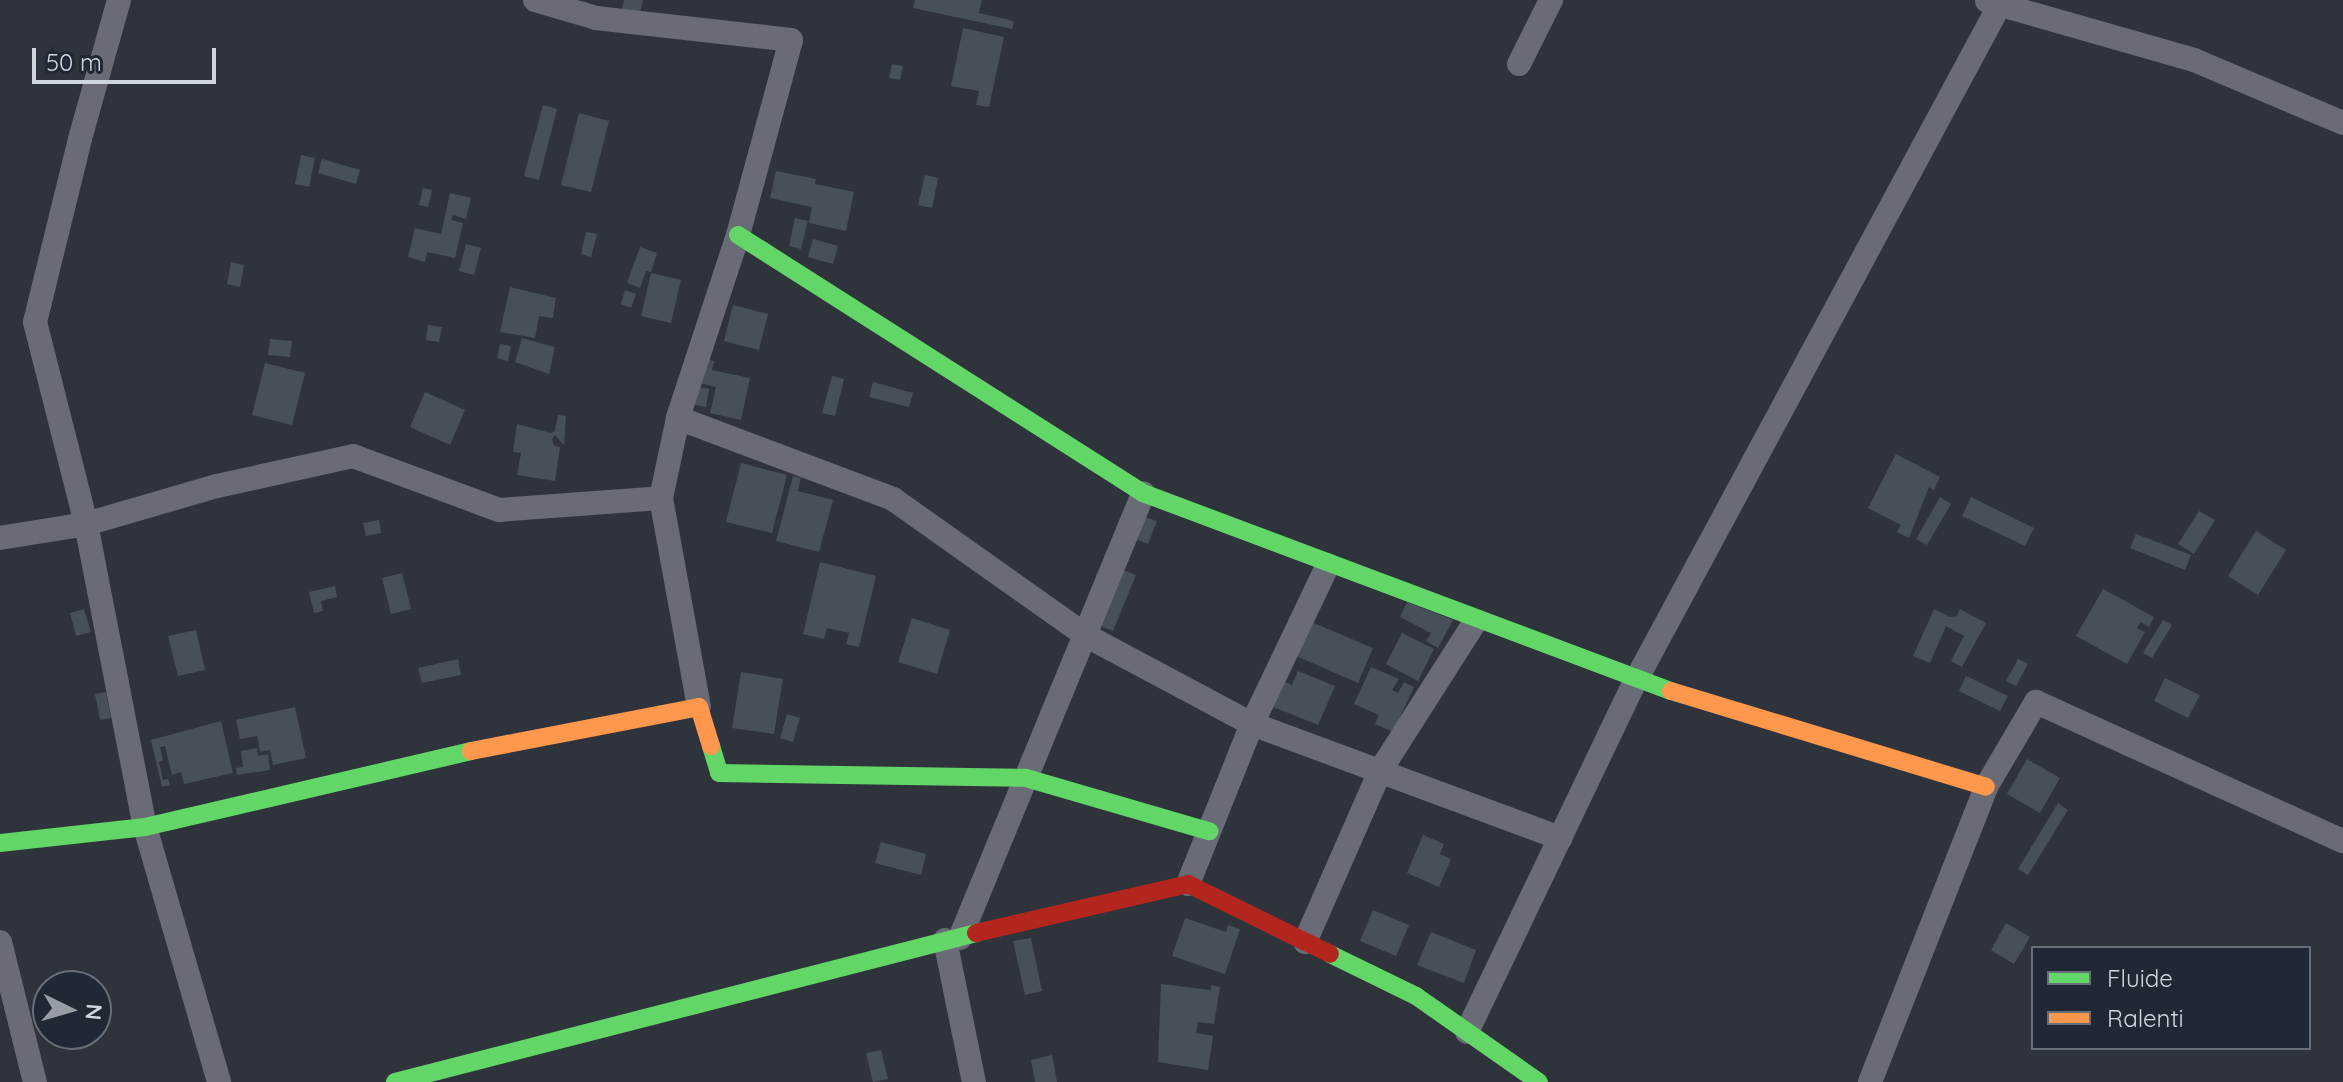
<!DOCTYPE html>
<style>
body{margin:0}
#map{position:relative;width:2343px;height:1082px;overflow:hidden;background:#2f333b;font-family:Quicksand,sans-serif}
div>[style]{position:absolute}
.building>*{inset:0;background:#475059}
.street>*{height:24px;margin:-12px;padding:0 12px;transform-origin:12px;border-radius:12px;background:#696b77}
.fast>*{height:18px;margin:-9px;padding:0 9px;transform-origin:9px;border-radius:9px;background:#63d668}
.slow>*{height:18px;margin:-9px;padding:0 9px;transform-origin:9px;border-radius:9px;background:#ff974d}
.jam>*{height:18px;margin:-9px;padding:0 9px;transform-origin:9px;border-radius:9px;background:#b3261e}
span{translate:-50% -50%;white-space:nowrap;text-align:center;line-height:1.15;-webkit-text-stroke:6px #202835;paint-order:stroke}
.legend{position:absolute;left:2031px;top:946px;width:280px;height:104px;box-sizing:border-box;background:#202835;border:2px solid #666e79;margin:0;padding:10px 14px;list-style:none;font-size:24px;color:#d0d6de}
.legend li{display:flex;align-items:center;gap:16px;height:40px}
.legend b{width:40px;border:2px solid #666e79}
.north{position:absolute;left:32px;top:970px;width:80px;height:80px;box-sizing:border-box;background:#202835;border:2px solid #666e79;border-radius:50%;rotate:95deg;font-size:22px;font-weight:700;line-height:32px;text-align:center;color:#d0d6de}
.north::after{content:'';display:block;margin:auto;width:28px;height:36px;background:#989da5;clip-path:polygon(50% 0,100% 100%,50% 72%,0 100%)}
.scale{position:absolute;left:32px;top:48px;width:184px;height:36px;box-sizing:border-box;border:4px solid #d0d6de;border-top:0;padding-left:10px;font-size:24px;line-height:28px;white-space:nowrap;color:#d0d6de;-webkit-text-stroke:6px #202835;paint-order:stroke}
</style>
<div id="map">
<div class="building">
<i style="clip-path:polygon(624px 0,643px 0,639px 17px,621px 12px)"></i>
<i style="clip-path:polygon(915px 0,982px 0,979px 13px,1014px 21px,1012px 29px,913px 8px)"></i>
<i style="clip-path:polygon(963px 28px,1004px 37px,989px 107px,976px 105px,979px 91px,951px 86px)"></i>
<i style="clip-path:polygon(892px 64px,903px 66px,900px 80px,889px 78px)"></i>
<i style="clip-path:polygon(543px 105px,557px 109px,539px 180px,524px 176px)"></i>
<i style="clip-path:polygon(579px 113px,609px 121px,591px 192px,561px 185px)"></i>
<i style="clip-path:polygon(301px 155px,315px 158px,309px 187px,295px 184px)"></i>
<i style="clip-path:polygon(322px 159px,360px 170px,356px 184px,318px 173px)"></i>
<i style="clip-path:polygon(776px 171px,816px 179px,815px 184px,854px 192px,846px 231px,809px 223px,812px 207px,770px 198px)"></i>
<i style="clip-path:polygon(925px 175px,938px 178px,932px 208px,918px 205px)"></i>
<i style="clip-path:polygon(423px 188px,432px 190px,428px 207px,419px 205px)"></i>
<i style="clip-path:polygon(450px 193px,471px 198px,466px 219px,453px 215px,451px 220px,463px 223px,455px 258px,427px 252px,425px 262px,408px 257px,415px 228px,441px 234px)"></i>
<i style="clip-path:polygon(795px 218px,808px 221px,801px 249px,789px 246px)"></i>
<i style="clip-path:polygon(586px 232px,597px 234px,591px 257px,581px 254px)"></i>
<i style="clip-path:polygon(813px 239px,838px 246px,833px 264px,808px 257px)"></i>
<i style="clip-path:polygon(466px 244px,481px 248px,474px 275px,459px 271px)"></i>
<i style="clip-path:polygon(640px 247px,657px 253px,651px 272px,646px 271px,640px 288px,627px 283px)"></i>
<i style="clip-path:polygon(231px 262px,244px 265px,240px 287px,227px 284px)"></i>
<i style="clip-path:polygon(651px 273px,681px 280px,671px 323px,641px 316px)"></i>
<i style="clip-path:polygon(510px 287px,556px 298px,553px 318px,539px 316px,535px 338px,500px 332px)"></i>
<i style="clip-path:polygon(625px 290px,636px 294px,631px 308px,621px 304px)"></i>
<i style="clip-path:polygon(733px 305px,768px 314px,759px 350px,724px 341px)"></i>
<i style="clip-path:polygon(428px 325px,442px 327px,439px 342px,426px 340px)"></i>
<i style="clip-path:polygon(522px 338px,555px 347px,549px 374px,515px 362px)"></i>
<i style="clip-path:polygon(270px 339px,292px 341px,290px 357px,268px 355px)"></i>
<i style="clip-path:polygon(500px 344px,511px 346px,508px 361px,497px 358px)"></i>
<i style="clip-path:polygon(705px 359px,714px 361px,712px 370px,750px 378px,741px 420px,710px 413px,716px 387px,700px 383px)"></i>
<i style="clip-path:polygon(265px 363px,305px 373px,292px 425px,252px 415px)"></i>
<i style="clip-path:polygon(832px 376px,844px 379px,835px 416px,822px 413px)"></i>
<i style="clip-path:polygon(873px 382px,913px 393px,909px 407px,869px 397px)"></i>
<i style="clip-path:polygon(698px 387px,709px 389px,706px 407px,694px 405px)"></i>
<i style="clip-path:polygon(425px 392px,465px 410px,450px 445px,410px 427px)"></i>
<i style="clip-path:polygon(558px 415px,566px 416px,564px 445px,555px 435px,552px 439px,554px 446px,560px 447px,555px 481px,517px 475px,521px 453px,513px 452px,517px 424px,551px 433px,555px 431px)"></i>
<i style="clip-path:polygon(1896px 454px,1940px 477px,1934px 490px,1929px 487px,1909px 538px,1897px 532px,1901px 525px,1868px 508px)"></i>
<i style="clip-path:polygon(741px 463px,787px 475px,772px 533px,726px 522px)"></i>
<i style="clip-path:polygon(793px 476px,801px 478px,798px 491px,833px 500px,819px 552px,776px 541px)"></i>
<i style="clip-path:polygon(1940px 497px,1951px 504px,1927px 545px,1916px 539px)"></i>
<i style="clip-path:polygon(1971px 497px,2034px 528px,2025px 546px,1962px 516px)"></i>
<i style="clip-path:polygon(2199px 511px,2215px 520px,2194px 554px,2178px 544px)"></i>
<i style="clip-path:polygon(1145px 517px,1157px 521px,1148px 544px,1137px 540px)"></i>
<i style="clip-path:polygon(379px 520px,381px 533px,366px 536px,363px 523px)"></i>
<i style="clip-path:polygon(2256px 531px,2286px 550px,2258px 595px,2228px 576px)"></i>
<i style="clip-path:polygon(2136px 534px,2191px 555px,2185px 570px,2130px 548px)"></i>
<i style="clip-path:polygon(820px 562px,876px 576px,859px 647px,846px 644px,849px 633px,827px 628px,824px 639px,803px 634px)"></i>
<i style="clip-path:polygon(1121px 569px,1136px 575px,1113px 631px,1098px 625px)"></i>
<i style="clip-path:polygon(402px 573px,411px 609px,391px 614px,382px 578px)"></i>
<i style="clip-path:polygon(335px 586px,337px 597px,321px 601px,323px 611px,314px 613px,309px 592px)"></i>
<i style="clip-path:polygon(2103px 589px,2154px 617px,2149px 627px,2141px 622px,2137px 628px,2145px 632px,2127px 664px,2076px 636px)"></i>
<i style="clip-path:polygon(1407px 602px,1453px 620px,1438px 648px,1426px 641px,1431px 633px,1400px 617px)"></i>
<i style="clip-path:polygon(84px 609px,91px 632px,76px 636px,70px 613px)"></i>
<i style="clip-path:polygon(1934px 609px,1950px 617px,1957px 616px,1960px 609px,1986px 623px,1962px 667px,1951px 661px,1964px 636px,1946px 626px,1930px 663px,1913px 656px)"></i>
<i style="clip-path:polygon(912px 618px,950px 630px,937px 674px,898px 662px)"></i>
<i style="clip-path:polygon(2163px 620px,2172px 625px,2152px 658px,2143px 653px)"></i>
<i style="clip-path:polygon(1309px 621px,1373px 648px,1358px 683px,1294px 655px)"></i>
<i style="clip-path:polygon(196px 630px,205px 670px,178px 676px,168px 636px)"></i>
<i style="clip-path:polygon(1402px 633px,1434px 649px,1418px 681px,1386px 664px)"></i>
<i style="clip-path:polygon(458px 659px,461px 675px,422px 683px,418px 668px)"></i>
<i style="clip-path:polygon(2018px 659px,2028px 664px,2016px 686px,2006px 681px)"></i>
<i style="clip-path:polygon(1371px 667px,1399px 679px,1392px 690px,1398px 693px,1404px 682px,1414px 687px,1393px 732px,1375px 724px,1379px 715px,1354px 704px)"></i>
<i style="clip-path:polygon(1298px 671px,1335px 686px,1318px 725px,1271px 706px,1281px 680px,1292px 685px)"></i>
<i style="clip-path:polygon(741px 672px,783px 679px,774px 734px,732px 728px)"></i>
<i style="clip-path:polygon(1966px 676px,2008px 696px,2000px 711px,1959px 691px)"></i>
<i style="clip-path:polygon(2165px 678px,2200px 695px,2188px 718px,2154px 701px)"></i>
<i style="clip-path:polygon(106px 692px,111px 718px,100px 720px,95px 694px)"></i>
<i style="clip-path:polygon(295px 707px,306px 758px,273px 765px,270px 750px,260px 752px,257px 736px,240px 739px,236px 720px)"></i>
<i style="clip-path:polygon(787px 714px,800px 718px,793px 742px,780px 738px)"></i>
<i style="clip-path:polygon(221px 721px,233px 773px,184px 784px,181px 772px,172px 775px,165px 746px,160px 747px,163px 760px,159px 762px,163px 780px,168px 779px,170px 785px,162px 787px,151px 740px)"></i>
<i style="clip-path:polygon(257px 748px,258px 756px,268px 754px,270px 770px,237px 775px,236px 768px,243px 767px,241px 751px)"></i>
<i style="clip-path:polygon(2027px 759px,2060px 778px,2040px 813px,2007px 794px)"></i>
<i style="clip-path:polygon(2058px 803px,2068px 810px,2028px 875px,2018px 869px)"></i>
<i style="clip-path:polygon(1423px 835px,1444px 844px,1440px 854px,1451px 859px,1439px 887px,1407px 873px)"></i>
<i style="clip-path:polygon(881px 842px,926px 854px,921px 875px,875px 863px)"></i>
<i style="clip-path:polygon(1373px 910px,1409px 925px,1396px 956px,1360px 941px)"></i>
<i style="clip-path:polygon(1185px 918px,1226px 932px,1228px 925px,1240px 929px,1225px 974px,1172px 956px)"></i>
<i style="clip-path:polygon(2006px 923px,2030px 937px,2014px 964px,1991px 950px)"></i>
<i style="clip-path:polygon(1431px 932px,1476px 950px,1464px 983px,1417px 965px)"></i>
<i style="clip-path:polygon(1031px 938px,1042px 991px,1025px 995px,1013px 941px)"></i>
<i style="clip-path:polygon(1161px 984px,1211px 990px,1211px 985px,1220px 987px,1214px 1024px,1198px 1022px,1196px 1033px,1213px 1036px,1208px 1070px,1158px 1062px)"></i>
<i style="clip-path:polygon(881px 1050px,888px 1079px,873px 1082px,866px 1053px)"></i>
<i style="clip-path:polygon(1052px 1055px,1057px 1082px,1035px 1082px,1031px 1060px)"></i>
</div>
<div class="street">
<i style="left:119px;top:0;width:144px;rotate:105.7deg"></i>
<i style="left:80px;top:139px;width:188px;rotate:103.8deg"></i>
<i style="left:35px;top:322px;width:208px;rotate:75.8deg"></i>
<i style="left:86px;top:524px;width:309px;rotate:79deg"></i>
<i style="left:145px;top:827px;width:266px;rotate:73.8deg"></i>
<i style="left:535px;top:0;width:64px;rotate:16.4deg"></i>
<i style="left:596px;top:18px;width:196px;rotate:6.4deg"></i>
<i style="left:791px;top:40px;width:202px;rotate:105.2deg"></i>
<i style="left:738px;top:235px;width:193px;rotate:108.2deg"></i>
<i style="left:678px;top:418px;width:82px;rotate:102deg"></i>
<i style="left:661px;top:498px;width:212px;rotate:79.7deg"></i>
<i style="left:1987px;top:1px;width:215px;rotate:15.9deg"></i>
<i style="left:2194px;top:60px;width:162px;rotate:22.9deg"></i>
<i style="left:1519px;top:64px;width:72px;rotate:-63.4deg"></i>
<i style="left:678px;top:418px;width:230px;rotate:20.6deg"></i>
<i style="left:893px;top:499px;width:235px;rotate:35.3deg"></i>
<i style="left:1085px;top:635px;width:189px;rotate:28.1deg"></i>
<i style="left:1252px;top:724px;width:329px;rotate:20.3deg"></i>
<i style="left:0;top:538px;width:87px;rotate:-9.2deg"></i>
<i style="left:86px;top:524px;width:136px;rotate:-16.2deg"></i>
<i style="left:217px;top:486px;width:139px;rotate:-12.4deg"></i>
<i style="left:353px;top:456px;width:156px;rotate:20.3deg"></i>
<i style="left:499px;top:510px;width:162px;rotate:-4.2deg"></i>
<i style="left:1188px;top:884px;width:172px;rotate:-68.2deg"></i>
<i style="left:1252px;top:724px;width:176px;rotate:-64.5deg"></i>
<i style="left:960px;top:938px;width:481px;rotate:-67.6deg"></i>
<i style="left:945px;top:940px;width:145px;rotate:78.5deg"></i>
<i style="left:0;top:942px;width:144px;rotate:76deg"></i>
<i style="left:1305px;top:942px;width:187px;rotate:-66.3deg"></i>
<i style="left:1380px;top:771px;width:177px;rotate:-57.5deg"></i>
<i style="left:1467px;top:1032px;width:390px;rotate:-64.4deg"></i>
<i style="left:1636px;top:680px;width:766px;rotate:-61.69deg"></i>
<i style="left:1870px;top:1082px;width:317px;rotate:-68.5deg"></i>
<i style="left:1986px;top:787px;width:99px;rotate:-59.5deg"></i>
<i style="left:2036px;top:702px;width:337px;rotate:24.4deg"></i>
</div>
<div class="fast">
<i style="left:738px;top:235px;width:480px;rotate:32.5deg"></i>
<i style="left:1143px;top:493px;width:564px;rotate:20.56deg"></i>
<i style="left:711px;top:746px;width:28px;rotate:73deg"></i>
<i style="left:719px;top:773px;width:307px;rotate:0.9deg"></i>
<i style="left:1026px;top:778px;width:191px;rotate:16.2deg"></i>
<i style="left:0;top:843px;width:146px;rotate:-6.3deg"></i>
<i style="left:145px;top:827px;width:335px;rotate:-13.1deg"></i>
<i style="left:1330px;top:954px;width:96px;rotate:26deg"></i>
<i style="left:1416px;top:996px;width:150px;rotate:35deg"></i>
<i style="left:395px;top:1082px;width:600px;rotate:-14.38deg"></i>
</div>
<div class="slow">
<i style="left:1671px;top:691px;width:329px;rotate:16.9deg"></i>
<i style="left:471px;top:751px;width:232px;rotate:-10.9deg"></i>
<i style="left:699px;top:707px;width:41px;rotate:72.9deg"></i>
</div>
<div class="jam">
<i style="left:976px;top:933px;width:218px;rotate:-13deg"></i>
<i style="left:1188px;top:884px;width:158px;rotate:26.2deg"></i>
</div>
<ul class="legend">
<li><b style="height:10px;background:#63d668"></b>Fluide</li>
<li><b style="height:10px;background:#ff974d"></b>Ralenti</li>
</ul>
<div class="north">N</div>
<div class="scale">50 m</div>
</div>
